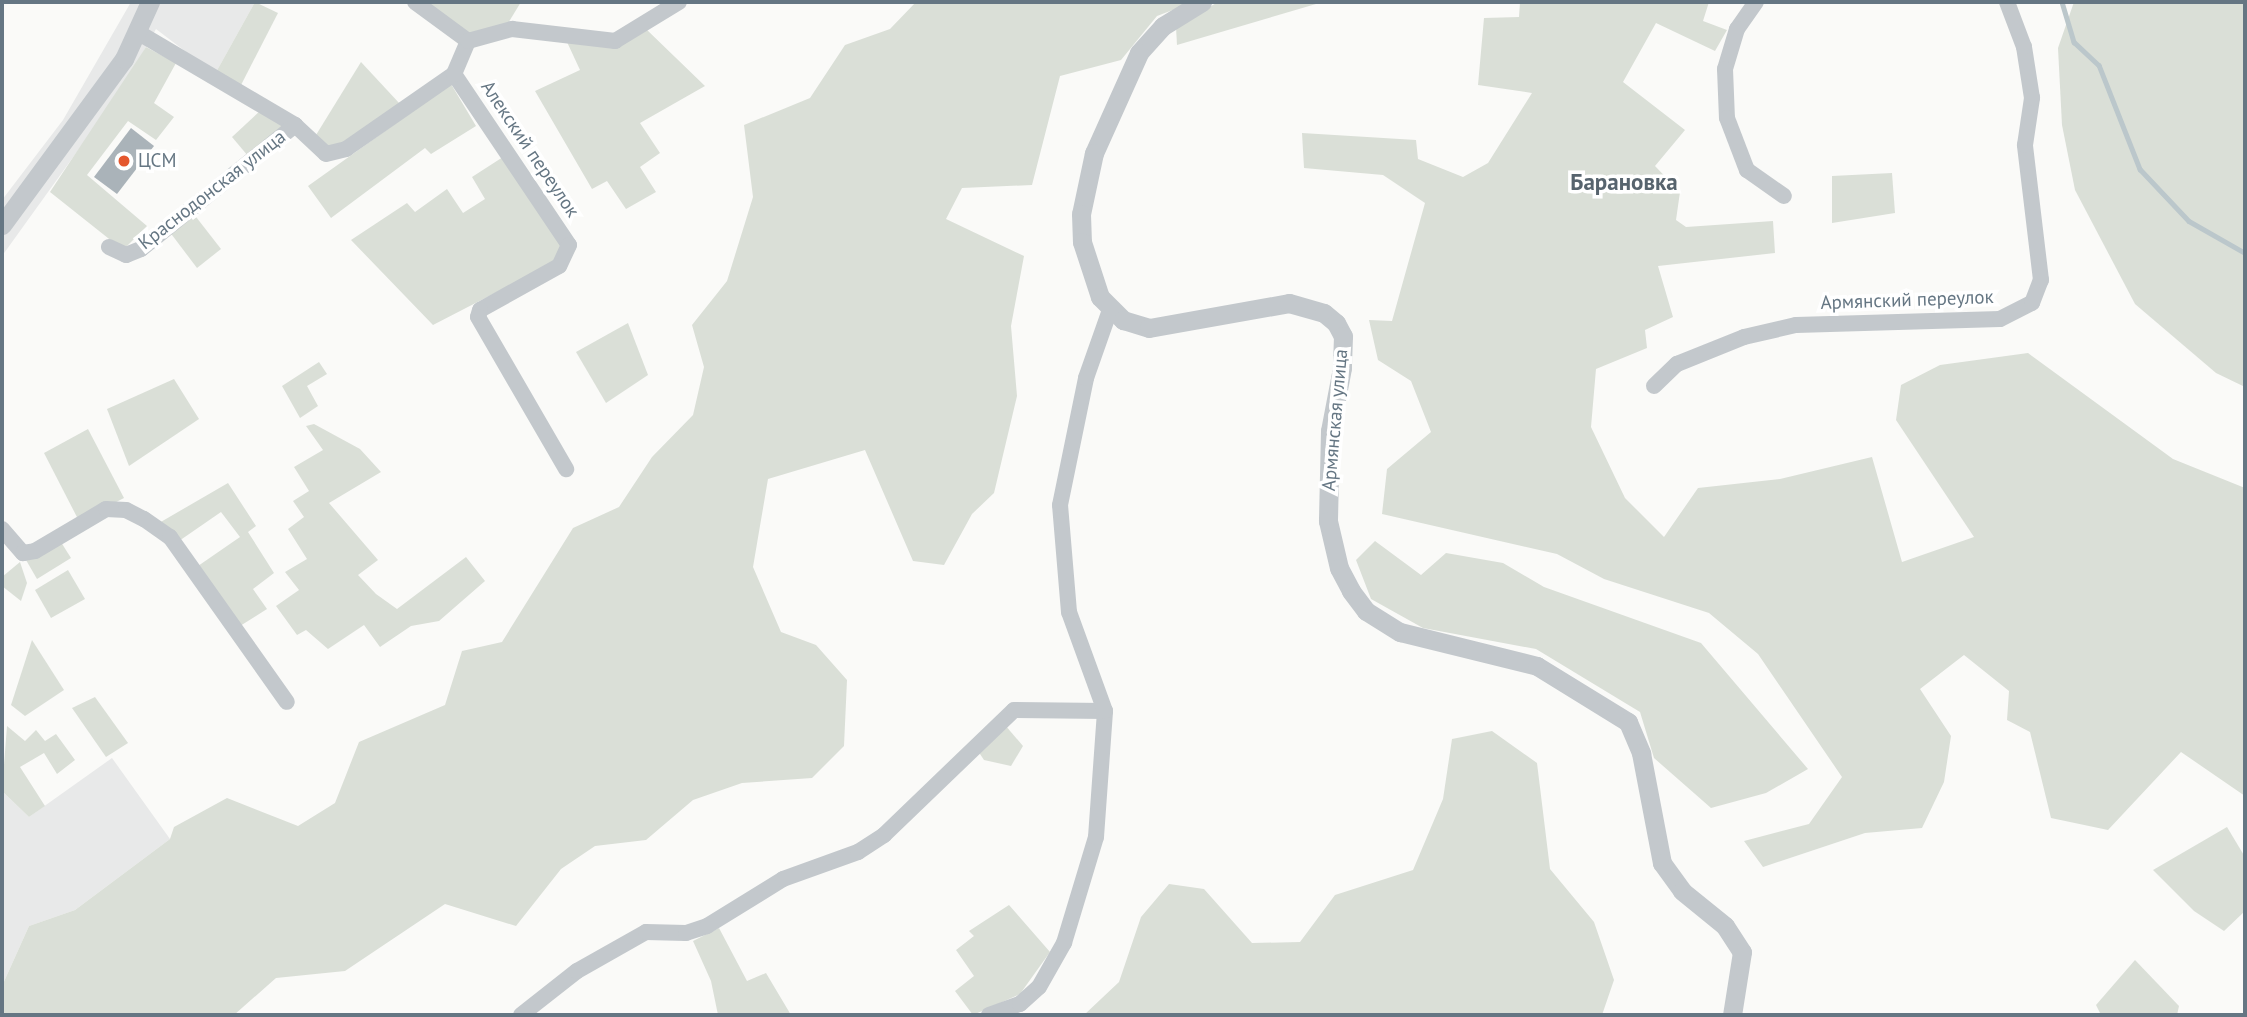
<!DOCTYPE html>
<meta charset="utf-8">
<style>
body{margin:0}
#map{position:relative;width:2247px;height:1017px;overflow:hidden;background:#fafaf8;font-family:"PT Sans",sans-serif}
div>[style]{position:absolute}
.built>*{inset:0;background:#e8e9e9}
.green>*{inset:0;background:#dadfd7}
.stream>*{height:4.5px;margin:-2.25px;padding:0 2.25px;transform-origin:2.25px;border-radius:2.25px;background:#bbc7cb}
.building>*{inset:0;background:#aab3b9}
.minor>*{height:16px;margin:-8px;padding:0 8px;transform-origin:8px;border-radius:8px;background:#c3c8cc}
.tertiary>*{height:19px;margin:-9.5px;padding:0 9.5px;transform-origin:9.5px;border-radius:9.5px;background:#c3c8cc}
.dots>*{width:19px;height:19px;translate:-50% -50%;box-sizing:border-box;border:4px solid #fff;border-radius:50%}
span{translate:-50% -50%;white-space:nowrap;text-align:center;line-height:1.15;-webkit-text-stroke:7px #fff;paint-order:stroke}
.street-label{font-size:19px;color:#657683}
.poi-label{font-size:19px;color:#657683}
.left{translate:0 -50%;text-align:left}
.quarter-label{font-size:23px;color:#57646e;font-weight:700}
.frame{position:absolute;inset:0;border:4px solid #657683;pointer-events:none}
</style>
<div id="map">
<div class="built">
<i style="clip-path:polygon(131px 2px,255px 2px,215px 74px,156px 29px,125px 85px,2px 256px,2px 200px,63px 120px)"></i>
<i style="clip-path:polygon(112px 758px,170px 839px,75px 910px,29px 926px,2px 986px,2px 791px,29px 817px)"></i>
</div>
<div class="green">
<i style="clip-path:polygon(255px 2px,278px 13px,240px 87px,215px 74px)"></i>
<i style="clip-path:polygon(422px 2px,521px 2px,507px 25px,468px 36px)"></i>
<i style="clip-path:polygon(916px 2px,1191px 3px,1157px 16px,1121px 60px,1060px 76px,1032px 185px,962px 188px,946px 219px,1024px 256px,1011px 326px,1017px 396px,994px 493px,972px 514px,944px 565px,913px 561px,865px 450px,768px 479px,753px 567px,781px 632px,816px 645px,847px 680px,844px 746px,812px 778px,742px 783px,693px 800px,646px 840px,595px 846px,561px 869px,516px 926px,445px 904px,345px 971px,276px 978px,234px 1015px,2px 1015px,2px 986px,29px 926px,75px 910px,170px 839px,174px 827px,227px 798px,298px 826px,335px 803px,359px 742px,445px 705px,462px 651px,502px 642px,573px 528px,619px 507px,652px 457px,693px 415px,704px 367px,692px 325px,727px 281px,753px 197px,744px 125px,810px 98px,845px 45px,890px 29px)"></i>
<i style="clip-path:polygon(1218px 2px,1315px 2px,1316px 4px,1177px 45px,1176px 27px)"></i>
<i style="clip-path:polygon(1520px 2px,1709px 2px,1703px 21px,1727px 30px,1715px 51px,1656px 23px,1623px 82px,1685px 130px,1655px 166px,1680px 192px,1676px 220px,1686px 227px,1773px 221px,1775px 253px,1658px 266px,1673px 317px,1645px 330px,1647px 348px,1596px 369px,1591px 427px,1625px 498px,1664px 537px,1698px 488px,1780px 479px,1872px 457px,1902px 562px,1974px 537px,1896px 420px,1901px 385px,1940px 365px,2028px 353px,2173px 459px,2245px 488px,2245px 796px,2181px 752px,2108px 830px,2051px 818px,2030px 732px,2007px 720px,2009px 691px,1964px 655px,1920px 689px,1951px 736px,1944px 782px,1922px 828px,1865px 833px,1763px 867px,1744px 841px,1809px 824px,1842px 777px,1758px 654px,1709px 613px,1604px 579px,1557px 554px,1382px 514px,1387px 469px,1431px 432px,1411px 381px,1378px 360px,1369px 320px,1392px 321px,1425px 203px,1383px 175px,1304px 168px,1302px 133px,1416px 140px,1418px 159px,1463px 177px,1488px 163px,1532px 93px,1478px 85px,1484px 18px,1519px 17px)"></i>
<i style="clip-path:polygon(2074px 2px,2245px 2px,2245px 387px,2216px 373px,2135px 304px,2075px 190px,2062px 125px,2058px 48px)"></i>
<i style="clip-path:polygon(646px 29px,705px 86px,640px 123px,660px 153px,640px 167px,656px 192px,626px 209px,607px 181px,592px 189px,535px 91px,580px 70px,567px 42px)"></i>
<i style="clip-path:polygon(146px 47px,176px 63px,154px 103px,174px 117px,156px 140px,128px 121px,87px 175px,147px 226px,123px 250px,50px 192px)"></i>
<i style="clip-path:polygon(361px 62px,400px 104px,360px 136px,329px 147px,316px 135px)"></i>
<i style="clip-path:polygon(451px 84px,476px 126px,431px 154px,425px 148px,331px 218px,308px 186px)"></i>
<i style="clip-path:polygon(261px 110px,285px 127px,248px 156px,232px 137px)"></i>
<i style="clip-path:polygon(503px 157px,561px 246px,555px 262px,433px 325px,351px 240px,407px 203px,415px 212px,447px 189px,463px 213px,485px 199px,472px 177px)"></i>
<i style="clip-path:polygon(1892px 173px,1895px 213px,1832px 223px,1832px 176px)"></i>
<i style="clip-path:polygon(193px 213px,221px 249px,197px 268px,169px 231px)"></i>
<i style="clip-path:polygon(628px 323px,648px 375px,606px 403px,576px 352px)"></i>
<i style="clip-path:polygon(319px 362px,327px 374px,307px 386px,318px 406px,300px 418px,282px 386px)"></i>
<i style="clip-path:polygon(174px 379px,199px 419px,129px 466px,107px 409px)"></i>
<i style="clip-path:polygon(314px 424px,360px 449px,381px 472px,329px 503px,378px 560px,358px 575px,376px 594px,397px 609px,466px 557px,485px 581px,439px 621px,411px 626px,380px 647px,364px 625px,328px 649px,306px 630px,297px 635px,276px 606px,299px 590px,285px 572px,307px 559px,288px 529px,304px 517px,293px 501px,309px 491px,294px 467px,323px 450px,306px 426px)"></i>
<i style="clip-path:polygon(88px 429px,124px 498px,79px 521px,44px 453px)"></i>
<i style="clip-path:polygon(228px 483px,256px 526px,248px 532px,274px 573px,253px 589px,267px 609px,240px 626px,198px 566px,240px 537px,221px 512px,179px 541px,159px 523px)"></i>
<i style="clip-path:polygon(59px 539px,71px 558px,37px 579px,26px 560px)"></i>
<i style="clip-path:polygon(1375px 541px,1421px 575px,1446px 553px,1503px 563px,1544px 587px,1701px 643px,1808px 769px,1766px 793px,1711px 808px,1654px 758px,1640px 712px,1536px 649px,1423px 628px,1371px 599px,1356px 560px)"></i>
<i style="clip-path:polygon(20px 562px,27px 583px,21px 601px,2px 586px,2px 577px)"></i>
<i style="clip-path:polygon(68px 570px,85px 599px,51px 618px,35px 590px)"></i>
<i style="clip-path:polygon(32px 640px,64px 690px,25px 716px,11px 705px)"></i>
<i style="clip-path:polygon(95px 697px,128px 743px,106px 757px,72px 708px)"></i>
<i style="clip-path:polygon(1005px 725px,1023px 746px,1011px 766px,984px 760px,978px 751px)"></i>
<i style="clip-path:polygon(7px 726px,25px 741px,36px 730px,45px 741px,56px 734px,75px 760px,57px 774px,44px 753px,20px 767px,45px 806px,29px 817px,2px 791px)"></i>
<i style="clip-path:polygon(1492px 731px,1537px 763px,1550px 869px,1594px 922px,1614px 980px,1602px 1015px,1084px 1015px,1119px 982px,1141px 917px,1169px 884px,1204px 889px,1252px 943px,1300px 942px,1335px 895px,1413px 870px,1443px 799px,1452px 739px)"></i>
<i style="clip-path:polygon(2227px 827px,2245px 857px,2245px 911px,2224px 931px,2194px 911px,2153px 870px)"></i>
<i style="clip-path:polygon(1009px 905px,1050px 952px,1020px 994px,973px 1015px,955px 991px,974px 976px,956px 950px,974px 936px,969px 931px)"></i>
<i style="clip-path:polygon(719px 928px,747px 981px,766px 973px,791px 1015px,718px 1015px,711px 981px,693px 941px)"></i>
<i style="clip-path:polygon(2135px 960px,2179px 1006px,2177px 1015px,2101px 1015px,2096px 1005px)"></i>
</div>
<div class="stream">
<i style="left:2062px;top:2px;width:42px;rotate:73.3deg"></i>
<i style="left:2074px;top:42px;width:34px;rotate:43deg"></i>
<i style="left:2099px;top:65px;width:112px;rotate:68.5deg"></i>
<i style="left:2140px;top:169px;width:71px;rotate:46.7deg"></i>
<i style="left:2189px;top:221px;width:64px;rotate:29.7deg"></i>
</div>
<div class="building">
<i style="clip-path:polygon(131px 128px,154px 146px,117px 194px,94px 177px)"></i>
</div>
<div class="minor">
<i style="left:415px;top:2px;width:66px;rotate:36.3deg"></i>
<i style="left:1756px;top:2px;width:33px;rotate:125deg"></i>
<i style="left:1737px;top:29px;width:42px;rotate:106.7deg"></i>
<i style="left:1725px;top:69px;width:49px;rotate:87.7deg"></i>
<i style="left:1727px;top:118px;width:56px;rotate:69deg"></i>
<i style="left:1747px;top:170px;width:45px;rotate:35.1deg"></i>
<i style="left:139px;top:33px;width:181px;rotate:30.5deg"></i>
<i style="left:454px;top:74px;width:206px;rotate:56.1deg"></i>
<i style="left:569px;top:245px;width:23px;rotate:115deg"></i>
<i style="left:559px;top:266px;width:90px;rotate:150.9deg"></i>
<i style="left:480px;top:310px;width:7px;rotate:106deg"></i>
<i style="left:478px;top:317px;width:176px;rotate:59.9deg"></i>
<i style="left:109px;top:247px;width:19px;rotate:25deg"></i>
<i style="left:126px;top:255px;width:16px;rotate:-22deg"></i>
<i style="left:141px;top:249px;width:198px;rotate:-38.8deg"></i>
<i style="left:295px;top:125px;width:42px;rotate:43.1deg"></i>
<i style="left:326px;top:154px;width:21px;rotate:-14deg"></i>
<i style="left:346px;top:149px;width:131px;rotate:-34.8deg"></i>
<i style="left:454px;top:74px;width:36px;rotate:-67deg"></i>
<i style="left:468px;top:41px;width:46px;rotate:-15.3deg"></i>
<i style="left:512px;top:29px;width:104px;rotate:6.6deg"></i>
<i style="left:615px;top:41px;width:75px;rotate:-31.4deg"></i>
<i style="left:1654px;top:386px;width:32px;rotate:-44deg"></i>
<i style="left:1677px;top:364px;width:72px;rotate:-21.9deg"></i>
<i style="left:1744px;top:337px;width:53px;rotate:-13deg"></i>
<i style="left:1796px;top:325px;width:204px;rotate:-1.7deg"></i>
<i style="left:2000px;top:319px;width:36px;rotate:-27deg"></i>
<i style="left:2032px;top:303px;width:25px;rotate:-69deg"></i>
<i style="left:2041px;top:280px;width:136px;rotate:-96.8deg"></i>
<i style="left:2025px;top:145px;width:48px;rotate:-81.5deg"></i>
<i style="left:2032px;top:98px;width:52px;rotate:-98.9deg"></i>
<i style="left:2024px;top:47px;width:48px;rotate:-110.7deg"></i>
<i style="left:2px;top:529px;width:32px;rotate:49deg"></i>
<i style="left:23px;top:553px;width:12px;rotate:-9deg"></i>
<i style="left:35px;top:551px;width:82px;rotate:-30.6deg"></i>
<i style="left:106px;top:509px;width:20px;rotate:3deg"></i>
<i style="left:126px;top:510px;width:20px;rotate:27deg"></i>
<i style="left:144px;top:519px;width:32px;rotate:35deg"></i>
<i style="left:170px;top:537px;width:202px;rotate:54.7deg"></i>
<i style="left:521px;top:1015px;width:71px;rotate:-38.2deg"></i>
<i style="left:577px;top:971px;width:79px;rotate:-29.5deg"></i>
<i style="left:646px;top:932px;width:40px;rotate:1.4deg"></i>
<i style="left:686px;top:933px;width:22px;rotate:-18deg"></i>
<i style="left:707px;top:926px;width:89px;rotate:-31.7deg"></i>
<i style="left:783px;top:879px;width:80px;rotate:-19.8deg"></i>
<i style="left:858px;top:852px;width:31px;rotate:-33deg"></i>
<i style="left:884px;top:835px;width:180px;rotate:-43.9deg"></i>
<i style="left:1014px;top:710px;width:91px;rotate:0.6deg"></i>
<i style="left:989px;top:1015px;width:33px;rotate:-20deg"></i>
<i style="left:1020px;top:1004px;width:25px;rotate:-42deg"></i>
<i style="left:1039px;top:987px;width:51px;rotate:-60.4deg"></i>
<i style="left:1064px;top:943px;width:111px;rotate:-73.2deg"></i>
<i style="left:1096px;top:837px;width:126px;rotate:-85.9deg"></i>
<i style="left:1105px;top:711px;width:105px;rotate:-110deg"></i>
<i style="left:1069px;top:612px;width:107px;rotate:-94.8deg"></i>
<i style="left:1060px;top:505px;width:130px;rotate:-78.4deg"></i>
<i style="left:1086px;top:378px;width:72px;rotate:-70.6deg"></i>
</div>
<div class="tertiary">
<i style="left:1202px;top:2px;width:46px;rotate:148.4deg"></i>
<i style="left:1163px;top:26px;width:36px;rotate:132deg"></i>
<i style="left:1139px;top:53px;width:110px;rotate:114.2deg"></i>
<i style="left:1094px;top:153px;width:62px;rotate:102deg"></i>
<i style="left:1081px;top:214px;width:28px;rotate:88deg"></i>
<i style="left:1082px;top:242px;width:58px;rotate:71.9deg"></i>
<i style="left:1100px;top:297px;width:33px;rotate:45deg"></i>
<i style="left:1123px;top:320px;width:27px;rotate:17deg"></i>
<i style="left:1149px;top:328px;width:142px;rotate:-10.1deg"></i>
<i style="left:1289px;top:303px;width:36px;rotate:16deg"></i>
<i style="left:1324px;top:313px;width:16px;rotate:40deg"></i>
<i style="left:1336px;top:323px;width:15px;rotate:62deg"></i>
<i style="left:1343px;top:336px;width:32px;rotate:92deg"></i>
<i style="left:1342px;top:368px;width:64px;rotate:100.8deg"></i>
<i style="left:1330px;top:431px;width:90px;rotate:91.3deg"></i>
<i style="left:1328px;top:521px;width:48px;rotate:76.8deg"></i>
<i style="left:1339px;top:568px;width:26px;rotate:62deg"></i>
<i style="left:1351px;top:591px;width:25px;rotate:53deg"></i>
<i style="left:1366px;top:611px;width:40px;rotate:32deg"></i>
<i style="left:1400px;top:632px;width:141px;rotate:13.9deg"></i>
<i style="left:1537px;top:666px;width:107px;rotate:31.6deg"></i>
<i style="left:1628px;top:722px;width:34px;rotate:67deg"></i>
<i style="left:1641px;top:753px;width:112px;rotate:79.2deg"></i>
<i style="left:1662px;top:863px;width:34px;rotate:54deg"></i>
<i style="left:1682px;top:891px;width:55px;rotate:39.1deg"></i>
<i style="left:1725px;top:926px;width:31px;rotate:57deg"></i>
<i style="left:1742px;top:952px;width:64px;rotate:99deg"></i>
<i style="left:2px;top:225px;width:206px;rotate:-53.7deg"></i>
<i style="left:124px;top:59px;width:63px;rotate:-65.5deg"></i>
</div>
<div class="dots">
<i style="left:124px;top:161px;background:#e4572e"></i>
</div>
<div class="street-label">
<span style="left:530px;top:149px;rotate:56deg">Алекский переулок</span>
<span style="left:212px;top:190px;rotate:-38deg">Краснодонская улица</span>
<span style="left:1907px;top:300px;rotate:-2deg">Армянский переулок</span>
<span style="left:1335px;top:420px;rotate:-85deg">Армянская улица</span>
</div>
<div class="poi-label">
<span class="left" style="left:138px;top:161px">ЦСМ</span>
</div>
<div class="quarter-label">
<span style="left:1624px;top:182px">Барановка</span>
</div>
<div class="frame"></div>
</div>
